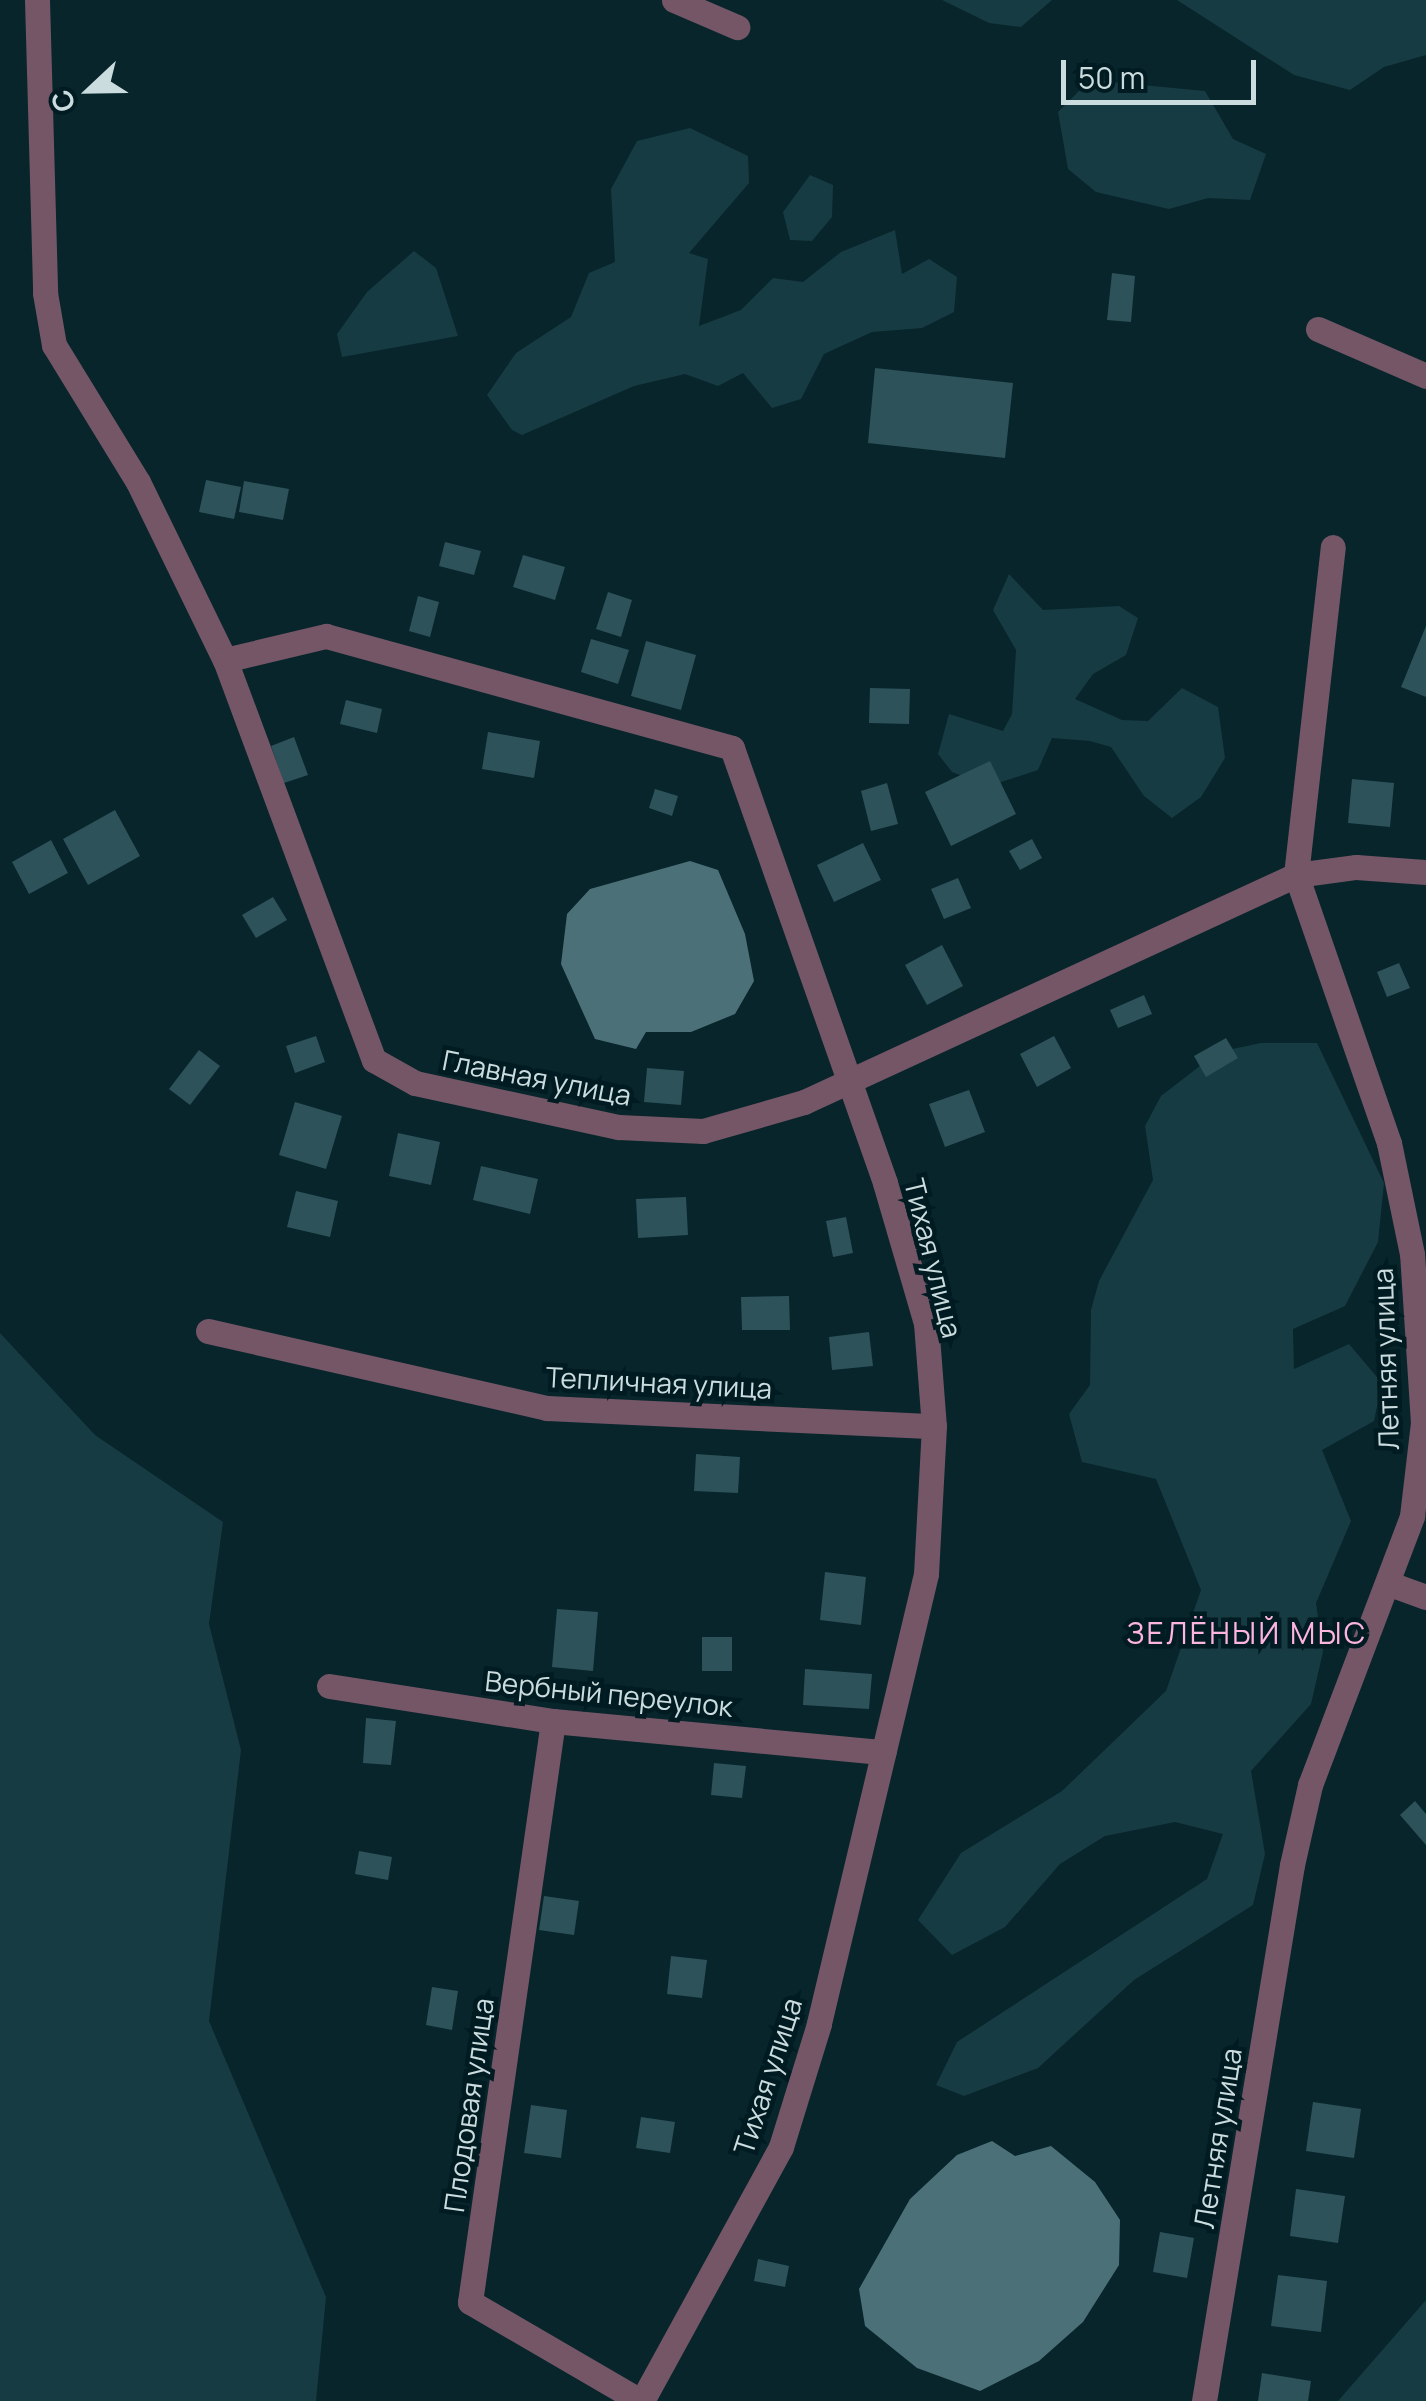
<!DOCTYPE html>
<meta charset="utf-8">
<style>
body{margin:0}
#map{position:relative;width:1426px;height:2401px;overflow:hidden;background:#07252b;font-family:Manrope,sans-serif}
div>[style]{position:absolute}
.green>*{inset:0;background:#173b42}
.water>*{inset:0;background:#4c7078}
.building>*{inset:0;background:#2e525a}
.minor>*{height:25px;margin:-12.5px;padding:0 12.5px;transform-origin:12.5px;border-radius:12.5px;background:#745667}
span{translate:-50% -50%;white-space:nowrap;text-align:center;line-height:1.15;-webkit-text-stroke:9px #001b21;paint-order:stroke}
.street-label{font-size:28px;color:#cbdcdf}
.neighbourhood-label{font-size:30px;color:#fdb4df;letter-spacing:2.5px}
.north{position:absolute;left:40px;top:40px;width:100px;height:100px;-webkit-text-stroke:8px #001b21;paint-order:stroke;rotate:248deg;font-size:28px;font-weight:700;line-height:40px;text-align:center;color:#cbdcdf}
.north::after{content:'';display:block;margin:auto;width:35px;height:45px;background:#cbdcdf;clip-path:polygon(50% 0,100% 100%,50% 72%,0 100%)}
.scale{position:absolute;left:1061px;top:60px;width:195px;height:45px;box-sizing:border-box;border:5px solid #cbdcdf;border-top:0;padding-left:12px;font-size:30px;line-height:35px;white-space:nowrap;color:#cbdcdf;-webkit-text-stroke:8px #001b21;paint-order:stroke}
</style>
<div id="map">
<div class="green">
<i style="clip-path:polygon(942px 0,1052px 0,1021px 27px,989px 23px)"></i>
<i style="clip-path:polygon(1177px 0,1426px 0,1426px 55px,1384px 67px,1350px 90px,1294px 75px)"></i>
<i style="clip-path:polygon(1090px 80px,1205px 91px,1233px 139px,1266px 154px,1250px 200px,1208px 198px,1169px 209px,1096px 192px,1068px 169px,1058px 112px)"></i>
<i style="clip-path:polygon(690px 128px,748px 156px,749px 183px,689px 253px,708px 259px,699px 326px,741px 310px,773px 278px,803px 282px,841px 252px,895px 230px,902px 274px,929px 259px,957px 277px,954px 312px,922px 328px,872px 332px,824px 354px,801px 399px,772px 408px,743px 373px,718px 386px,685px 374px,634px 386px,522px 435px,512px 430px,487px 395px,516px 353px,571px 317px,589px 273px,615px 262px,611px 189px,637px 141px)"></i>
<i style="clip-path:polygon(810px 175px,833px 185px,832px 217px,812px 241px,790px 240px,783px 212px)"></i>
<i style="clip-path:polygon(414px 251px,436px 268px,458px 336px,342px 357px,337px 334px,367px 292px)"></i>
<i style="clip-path:polygon(1009px 574px,1043px 610px,1119px 606px,1138px 618px,1126px 655px,1093px 674px,1075px 699px,1122px 720px,1148px 721px,1182px 688px,1218px 707px,1225px 758px,1201px 797px,1172px 818px,1144px 796px,1111px 747px,1090px 741px,1052px 738px,1038px 770px,989px 786px,952px 772px,938px 754px,949px 714px,1003px 731px,1012px 714px,1016px 650px,993px 610px)"></i>
<i style="clip-path:polygon(1261px 1043px,1317px 1043px,1384px 1183px,1378px 1242px,1345px 1306px,1293px 1329px,1294px 1369px,1349px 1344px,1382px 1383px,1374px 1421px,1322px 1450px,1351px 1521px,1316px 1603px,1323px 1652px,1311px 1704px,1251px 1771px,1265px 1854px,1253px 1905px,1134px 1980px,1038px 2068px,964px 2096px,936px 2085px,957px 2042px,1207px 1879px,1223px 1834px,1175px 1822px,1105px 1836px,1060px 1864px,1005px 1927px,952px 1955px,918px 1920px,961px 1853px,1062px 1791px,1166px 1691px,1201px 1590px,1156px 1479px,1082px 1462px,1069px 1414px,1090px 1385px,1091px 1310px,1099px 1281px,1153px 1180px,1145px 1126px,1161px 1096px,1218px 1052px)"></i>
<i style="clip-path:polygon(0 1333px,95px 1435px,223px 1522px,209px 1624px,241px 1750px,209px 2021px,326px 2297px,316px 2401px,0 2401px)"></i>
<i style="clip-path:polygon(1426px 2300px,1426px 2401px,1338px 2401px)"></i>
</div>
<div class="water">
<i style="clip-path:polygon(690px 861px,718px 870px,745px 934px,754px 981px,735px 1014px,691px 1032px,646px 1032px,636px 1049px,595px 1039px,561px 964px,567px 914px,590px 889px)"></i>
<i style="clip-path:polygon(992px 2141px,1015px 2156px,1051px 2146px,1095px 2182px,1120px 2220px,1119px 2265px,1083px 2322px,1039px 2361px,980px 2391px,917px 2368px,865px 2326px,859px 2289px,910px 2199px,957px 2155px)"></i>
</div>
<div class="building">
<i style="clip-path:polygon(1112px 273px,1135px 276px,1131px 322px,1107px 320px)"></i>
<i style="clip-path:polygon(875px 368px,1013px 383px,1005px 458px,868px 443px)"></i>
<i style="clip-path:polygon(206px 480px,241px 487px,234px 519px,199px 512px)"></i>
<i style="clip-path:polygon(244px 481px,289px 489px,283px 520px,239px 512px)"></i>
<i style="clip-path:polygon(445px 542px,481px 551px,474px 575px,439px 566px)"></i>
<i style="clip-path:polygon(523px 555px,565px 567px,555px 600px,513px 587px)"></i>
<i style="clip-path:polygon(608px 592px,632px 600px,621px 637px,596px 629px)"></i>
<i style="clip-path:polygon(418px 596px,439px 602px,430px 637px,409px 631px)"></i>
<i style="clip-path:polygon(1426px 626px,1426px 697px,1401px 687px)"></i>
<i style="clip-path:polygon(591px 639px,629px 650px,618px 684px,581px 672px)"></i>
<i style="clip-path:polygon(646px 641px,696px 655px,681px 710px,631px 696px)"></i>
<i style="clip-path:polygon(870px 688px,910px 689px,909px 724px,869px 723px)"></i>
<i style="clip-path:polygon(346px 700px,382px 709px,377px 733px,340px 724px)"></i>
<i style="clip-path:polygon(488px 732px,540px 741px,534px 778px,482px 769px)"></i>
<i style="clip-path:polygon(294px 737px,308px 775px,284px 783px,271px 746px)"></i>
<i style="clip-path:polygon(990px 761px,1016px 814px,951px 846px,925px 792px)"></i>
<i style="clip-path:polygon(1352px 779px,1394px 783px,1390px 827px,1348px 823px)"></i>
<i style="clip-path:polygon(887px 783px,898px 824px,871px 831px,861px 791px)"></i>
<i style="clip-path:polygon(655px 789px,678px 796px,672px 816px,649px 808px)"></i>
<i style="clip-path:polygon(115px 810px,140px 856px,88px 885px,63px 839px)"></i>
<i style="clip-path:polygon(1032px 839px,1042px 858px,1020px 870px,1009px 851px)"></i>
<i style="clip-path:polygon(51px 840px,68px 873px,29px 894px,12px 862px)"></i>
<i style="clip-path:polygon(863px 843px,881px 880px,834px 902px,817px 865px)"></i>
<i style="clip-path:polygon(958px 878px,971px 908px,944px 919px,931px 889px)"></i>
<i style="clip-path:polygon(273px 897px,287px 920px,256px 938px,242px 915px)"></i>
<i style="clip-path:polygon(942px 945px,963px 986px,927px 1005px,905px 965px)"></i>
<i style="clip-path:polygon(1399px 963px,1410px 988px,1387px 997px,1377px 972px)"></i>
<i style="clip-path:polygon(1144px 995px,1152px 1014px,1118px 1028px,1110px 1010px)"></i>
<i style="clip-path:polygon(316px 1036px,325px 1062px,295px 1073px,286px 1046px)"></i>
<i style="clip-path:polygon(1054px 1036px,1071px 1068px,1037px 1087px,1020px 1054px)"></i>
<i style="clip-path:polygon(1226px 1038px,1238px 1058px,1206px 1077px,1194px 1056px)"></i>
<i style="clip-path:polygon(199px 1050px,220px 1066px,190px 1105px,169px 1089px)"></i>
<i style="clip-path:polygon(647px 1068px,684px 1071px,681px 1105px,644px 1102px)"></i>
<i style="clip-path:polygon(969px 1090px,985px 1132px,945px 1147px,929px 1104px)"></i>
<i style="clip-path:polygon(295px 1102px,342px 1116px,326px 1169px,279px 1155px)"></i>
<i style="clip-path:polygon(398px 1133px,440px 1142px,431px 1185px,389px 1176px)"></i>
<i style="clip-path:polygon(481px 1166px,538px 1179px,530px 1214px,473px 1200px)"></i>
<i style="clip-path:polygon(296px 1191px,338px 1201px,330px 1237px,287px 1227px)"></i>
<i style="clip-path:polygon(686px 1197px,688px 1235px,638px 1238px,636px 1199px)"></i>
<i style="clip-path:polygon(846px 1217px,853px 1253px,833px 1257px,826px 1221px)"></i>
<i style="clip-path:polygon(789px 1296px,790px 1330px,742px 1330px,741px 1297px)"></i>
<i style="clip-path:polygon(869px 1332px,873px 1366px,832px 1370px,829px 1337px)"></i>
<i style="clip-path:polygon(696px 1454px,740px 1457px,738px 1493px,694px 1491px)"></i>
<i style="clip-path:polygon(825px 1572px,866px 1577px,861px 1625px,820px 1620px)"></i>
<i style="clip-path:polygon(557px 1609px,598px 1612px,593px 1671px,552px 1667px)"></i>
<i style="clip-path:polygon(702px 1637px,732px 1637px,732px 1671px,702px 1671px)"></i>
<i style="clip-path:polygon(805px 1669px,872px 1674px,869px 1709px,803px 1705px)"></i>
<i style="clip-path:polygon(366px 1718px,396px 1721px,391px 1765px,363px 1763px)"></i>
<i style="clip-path:polygon(714px 1763px,746px 1766px,742px 1798px,711px 1795px)"></i>
<i style="clip-path:polygon(1415px 1801px,1426px 1814px,1426px 1845px,1400px 1815px)"></i>
<i style="clip-path:polygon(359px 1851px,392px 1857px,388px 1880px,355px 1874px)"></i>
<i style="clip-path:polygon(544px 1896px,579px 1901px,574px 1935px,539px 1930px)"></i>
<i style="clip-path:polygon(671px 1956px,707px 1960px,702px 1998px,667px 1994px)"></i>
<i style="clip-path:polygon(432px 1987px,458px 1991px,452px 2030px,426px 2025px)"></i>
<i style="clip-path:polygon(1313px 2102px,1361px 2109px,1354px 2158px,1306px 2151px)"></i>
<i style="clip-path:polygon(531px 2105px,567px 2110px,561px 2158px,524px 2153px)"></i>
<i style="clip-path:polygon(641px 2117px,675px 2122px,670px 2153px,636px 2148px)"></i>
<i style="clip-path:polygon(1296px 2189px,1345px 2196px,1338px 2243px,1290px 2236px)"></i>
<i style="clip-path:polygon(1160px 2232px,1194px 2238px,1187px 2278px,1153px 2272px)"></i>
<i style="clip-path:polygon(758px 2259px,789px 2266px,785px 2287px,754px 2281px)"></i>
<i style="clip-path:polygon(1278px 2275px,1327px 2281px,1321px 2332px,1271px 2326px)"></i>
<i style="clip-path:polygon(1262px 2373px,1311px 2381px,1308px 2401px,1258px 2401px)"></i>
</div>
<div class="minor">
<i style="left:37px;top:0;width:293px;rotate:88.4deg"></i>
<i style="left:45px;top:293px;width:53px;rotate:80.2deg"></i>
<i style="left:54px;top:345px;width:161px;rotate:58.5deg"></i>
<i style="left:138px;top:482px;width:198px;rotate:64deg"></i>
<i style="left:225px;top:660px;width:427px;rotate:69.6deg"></i>
<i style="left:374px;top:1060px;width:47px;rotate:29.3deg"></i>
<i style="left:415px;top:1083px;width:209px;rotate:12.2deg"></i>
<i style="left:619px;top:1127px;width:84px;rotate:2.7deg"></i>
<i style="left:703px;top:1131px;width:105px;rotate:-16deg"></i>
<i style="left:804px;top:1102px;width:542px;rotate:-24.77deg"></i>
<i style="left:1296px;top:875px;width:61px;rotate:-7.6deg"></i>
<i style="left:1356px;top:867px;width:70px;rotate:4.1deg"></i>
<i style="left:674px;top:0;width:69px;rotate:23.2deg"></i>
<i style="left:1318px;top:329px;width:118px;rotate:23.5deg"></i>
<i style="left:225px;top:660px;width:104px;rotate:-13.4deg"></i>
<i style="left:326px;top:636px;width:421px;rotate:15.4deg"></i>
<i style="left:732px;top:748px;width:461px;rotate:70.6deg"></i>
<i style="left:885px;top:1183px;width:146px;rotate:73.7deg"></i>
<i style="left:926px;top:1323px;width:103px;rotate:85.6deg"></i>
<i style="left:934px;top:1426px;width:148px;rotate:93.1deg"></i>
<i style="left:926px;top:1574px;width:463px;rotate:103.4deg"></i>
<i style="left:819px;top:2024px;width:129px;rotate:107.2deg"></i>
<i style="left:781px;top:2147px;width:290px;rotate:118.7deg"></i>
<i style="left:208px;top:1331px;width:348px;rotate:12.8deg"></i>
<i style="left:547px;top:1408px;width:387px;rotate:2.7deg"></i>
<i style="left:1390px;top:1584px;width:38px;rotate:20deg"></i>
<i style="left:329px;top:1686px;width:227px;rotate:8.9deg"></i>
<i style="left:553px;top:1721px;width:332px;rotate:5.4deg"></i>
<i style="left:553px;top:1721px;width:587px;rotate:98.13deg"></i>
<i style="left:470px;top:2302px;width:197px;rotate:30.2deg"></i>
<i style="left:1204px;top:2401px;width:543px;rotate:-80.68deg"></i>
<i style="left:1292px;top:1865px;width:82px;rotate:-77.3deg"></i>
<i style="left:1310px;top:1785px;width:288px;rotate:-69.2deg"></i>
<i style="left:1412px;top:1516px;width:94px;rotate:-83.3deg"></i>
<i style="left:1423px;top:1423px;width:169px;rotate:-93.7deg"></i>
<i style="left:1412px;top:1254px;width:113px;rotate:-101.7deg"></i>
<i style="left:1389px;top:1143px;width:284px;rotate:-109.1deg"></i>
<i style="left:1296px;top:875px;width:330px;rotate:-83.6deg"></i>
</div>
<div class="street-label">
<span style="left:537px;top:1077px;rotate:11deg">Главная улица</span>
<span style="left:934px;top:1258px;rotate:76deg">Тихая улица</span>
<span style="left:1385px;top:1359px;rotate:-92deg">Летняя улица</span>
<span style="left:659px;top:1382px;rotate:3deg">Тепличная улица</span>
<span style="left:609px;top:1693px;rotate:6deg">Вербный переулок</span>
<span style="left:767px;top:2076px;rotate:-72deg">Тихая улица</span>
<span style="left:468px;top:2105px;rotate:-82deg">Плодовая улица</span>
<span style="left:1217px;top:2138px;rotate:-81deg">Летняя улица</span>
</div>
<div class="neighbourhood-label">
<span style="left:1247px;top:1633px">ЗЕЛЁНЫЙ МЫС</span>
</div>
<div class="north">С</div>
<div class="scale">50 m</div>
</div>
